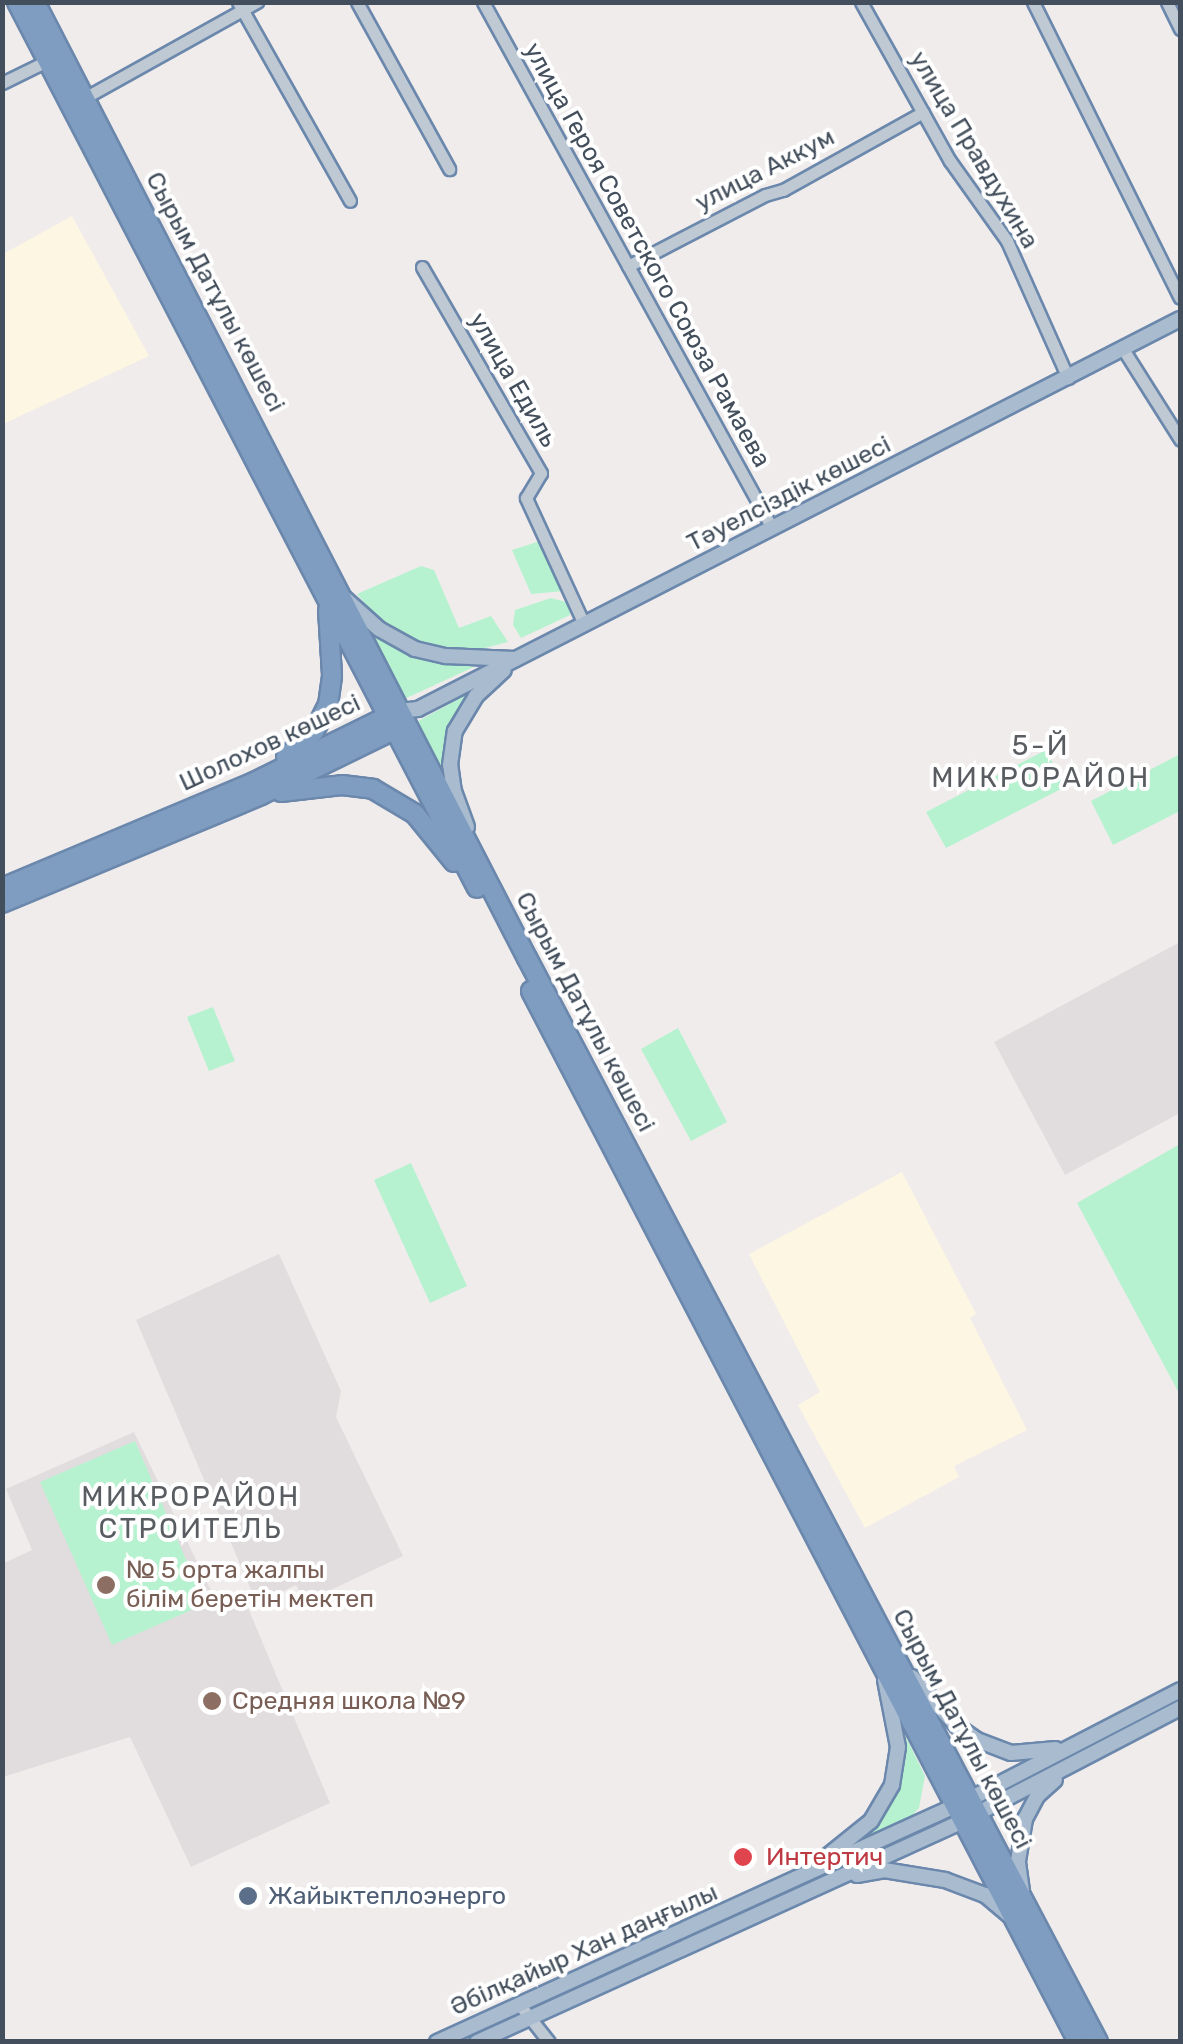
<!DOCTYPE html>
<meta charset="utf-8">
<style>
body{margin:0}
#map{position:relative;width:1183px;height:2044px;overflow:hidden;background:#f0ecec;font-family:Rubik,sans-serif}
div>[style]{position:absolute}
.commercial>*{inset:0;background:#fdf6e3}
.education>*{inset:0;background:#e1ddde}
.green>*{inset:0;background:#b6f2cf}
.roads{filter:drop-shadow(2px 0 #6b88ac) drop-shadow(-2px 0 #6b88ac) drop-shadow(0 2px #6b88ac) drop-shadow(0 -2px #6b88ac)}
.minor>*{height:11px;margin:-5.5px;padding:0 5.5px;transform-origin:5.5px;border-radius:5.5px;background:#bec9d4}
.major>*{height:14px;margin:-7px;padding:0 7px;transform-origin:7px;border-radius:7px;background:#a9bbcf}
.highway>*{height:18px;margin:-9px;padding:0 9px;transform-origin:9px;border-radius:9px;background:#7f9dc1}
.dots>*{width:28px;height:28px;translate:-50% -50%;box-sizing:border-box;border:5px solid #fff;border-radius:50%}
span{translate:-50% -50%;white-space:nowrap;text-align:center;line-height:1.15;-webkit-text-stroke:8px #fff;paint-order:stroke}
.street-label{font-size:25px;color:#434f5c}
.education-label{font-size:25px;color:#785e54}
.left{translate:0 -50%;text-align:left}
.health-label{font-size:25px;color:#be3a42}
.service-label{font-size:25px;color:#4e5e75}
.neighbourhood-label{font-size:28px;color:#595d62;letter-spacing:2.5px}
.frame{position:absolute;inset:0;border:5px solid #434f5c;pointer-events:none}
</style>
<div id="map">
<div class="commercial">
<i style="clip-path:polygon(72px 216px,149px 356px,3px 424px,3px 254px)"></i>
<i style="clip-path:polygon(902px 1172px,976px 1314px,970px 1318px,1027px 1430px,954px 1466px,959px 1477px,865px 1528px,798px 1405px,820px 1392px,749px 1254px)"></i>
</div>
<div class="education">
<i style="clip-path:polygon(1180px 942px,1180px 1113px,1065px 1175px,994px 1042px)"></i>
<i style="clip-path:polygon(279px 1254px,341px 1391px,336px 1417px,403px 1556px,305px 1602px,296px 1585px,257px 1604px,136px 1320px)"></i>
<i style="clip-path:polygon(134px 1432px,218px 1605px,243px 1596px,330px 1803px,191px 1867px,130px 1737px,3px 1777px,2px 1564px,32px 1550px,6px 1489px)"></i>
</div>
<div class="green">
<i style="clip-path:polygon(540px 541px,564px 591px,531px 594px,512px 550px)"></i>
<i style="clip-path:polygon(421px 566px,434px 570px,459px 628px,491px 616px,508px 642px,466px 653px,430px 650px,383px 625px,357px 594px)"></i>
<i style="clip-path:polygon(551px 598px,570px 603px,570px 615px,521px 638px,513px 625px,515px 610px)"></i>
<i style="clip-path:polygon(357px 613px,376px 634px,487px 661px,402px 700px)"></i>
<i style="clip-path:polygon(484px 685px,460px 711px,449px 789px,413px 724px)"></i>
<i style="clip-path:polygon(1046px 750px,1065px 787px,946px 848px,926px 812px)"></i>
<i style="clip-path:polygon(1180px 754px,1180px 811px,1113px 845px,1091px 801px)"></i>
<i style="clip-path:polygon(213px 1007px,235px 1061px,209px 1071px,187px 1017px)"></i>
<i style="clip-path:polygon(678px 1028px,727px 1122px,691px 1141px,641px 1049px)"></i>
<i style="clip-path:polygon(1180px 1144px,1180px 1395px,1077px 1203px)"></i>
<i style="clip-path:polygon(411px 1163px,467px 1286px,430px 1303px,374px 1180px)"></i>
<i style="clip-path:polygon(135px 1441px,205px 1604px,112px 1645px,40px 1482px)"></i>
<i style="clip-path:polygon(900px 1725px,925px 1776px,919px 1808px,909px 1819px,845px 1849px,885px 1811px)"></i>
</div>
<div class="roads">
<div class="minor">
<i style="left:238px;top:2px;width:228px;rotate:60.6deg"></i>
<i style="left:357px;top:2px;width:191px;rotate:61.1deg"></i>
<i style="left:483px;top:2px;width:600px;rotate:61.21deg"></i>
<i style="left:861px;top:2px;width:182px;rotate:60.8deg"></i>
<i style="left:950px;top:161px;width:98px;rotate:54.5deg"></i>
<i style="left:1007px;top:241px;width:150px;rotate:66deg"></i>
<i style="left:1033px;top:2px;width:330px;rotate:63.6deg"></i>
<i style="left:1167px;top:2px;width:30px;rotate:64deg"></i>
<i style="left:2px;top:83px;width:57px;rotate:-26.1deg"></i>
<i style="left:79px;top:101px;width:204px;rotate:-29.1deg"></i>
<i style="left:628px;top:266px;width:154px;rotate:-27.4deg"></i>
<i style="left:765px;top:195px;width:19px;rotate:-16deg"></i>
<i style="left:783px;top:190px;width:160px;rotate:-29.1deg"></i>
<i style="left:422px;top:267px;width:238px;rotate:60deg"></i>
<i style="left:541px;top:473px;width:29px;rotate:121deg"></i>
<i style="left:526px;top:498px;width:139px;rotate:65.3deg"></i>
<i style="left:1123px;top:349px;width:107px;rotate:57.7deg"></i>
<i style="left:519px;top:2004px;width:48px;rotate:51.7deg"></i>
</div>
<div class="major">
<i style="left:341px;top:595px;width:51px;rotate:41.8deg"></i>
<i style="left:379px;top:629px;width:41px;rotate:29.1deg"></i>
<i style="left:415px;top:649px;width:32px;rotate:13deg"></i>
<i style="left:446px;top:656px;width:69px;rotate:2.5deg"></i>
<i style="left:399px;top:711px;width:19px;rotate:-6deg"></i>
<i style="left:418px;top:709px;width:856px;rotate:-27.1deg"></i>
<i style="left:467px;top:827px;width:37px;rotate:-110deg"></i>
<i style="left:454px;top:792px;width:27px;rotate:-98deg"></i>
<i style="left:450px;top:765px;width:34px;rotate:-82deg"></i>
<i style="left:455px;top:731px;width:41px;rotate:-59deg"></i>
<i style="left:476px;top:696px;width:38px;rotate:-43deg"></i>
<i style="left:912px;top:1677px;width:67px;rotate:47.4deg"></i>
<i style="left:957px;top:1726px;width:24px;rotate:35deg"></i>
<i style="left:977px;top:1740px;width:36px;rotate:21deg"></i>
<i style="left:1011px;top:1753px;width:45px;rotate:-5.1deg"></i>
<i style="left:825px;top:1858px;width:59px;rotate:-38.8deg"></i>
<i style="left:871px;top:1821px;width:42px;rotate:-59.7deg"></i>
<i style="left:892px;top:1785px;width:38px;rotate:-81deg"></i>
<i style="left:898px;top:1747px;width:68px;rotate:-101deg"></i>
<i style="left:857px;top:1875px;width:27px;rotate:-10deg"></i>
<i style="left:884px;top:1870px;width:62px;rotate:9.3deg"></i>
<i style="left:945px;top:1880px;width:43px;rotate:20.6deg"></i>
<i style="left:985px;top:1895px;width:31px;rotate:40deg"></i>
<i style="left:1022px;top:1891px;width:30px;rotate:-98deg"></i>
<i style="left:1018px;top:1861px;width:43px;rotate:-80.5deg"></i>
<i style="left:1025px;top:1819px;width:26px;rotate:-62deg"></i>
<i style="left:1037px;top:1796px;width:24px;rotate:-42deg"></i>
<i style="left:437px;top:2042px;width:586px;rotate:-24.51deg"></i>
<i style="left:970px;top:1799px;width:237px;rotate:-27.4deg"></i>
<i style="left:477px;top:2042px;width:534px;rotate:-24.45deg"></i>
<i style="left:963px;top:1821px;width:245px;rotate:-27.5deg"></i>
</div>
<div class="highway">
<i style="left:17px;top:2px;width:998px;rotate:62.56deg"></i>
<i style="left:35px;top:2px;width:1075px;rotate:62.77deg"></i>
<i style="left:527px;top:958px;width:1225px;rotate:62.22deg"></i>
<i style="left:286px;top:757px;width:38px;rotate:-42deg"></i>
<i style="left:314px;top:732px;width:30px;rotate:-63deg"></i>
<i style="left:328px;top:705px;width:30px;rotate:-82deg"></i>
<i style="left:332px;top:675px;width:65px;rotate:-93.5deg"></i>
<i style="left:281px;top:792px;width:61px;rotate:-6.5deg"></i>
<i style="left:342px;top:785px;width:31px;rotate:7deg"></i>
<i style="left:373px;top:789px;width:49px;rotate:30.8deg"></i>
<i style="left:415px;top:814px;width:62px;rotate:50.9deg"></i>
<i style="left:2px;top:888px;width:273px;rotate:-22.8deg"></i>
<i style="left:254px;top:782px;width:156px;rotate:-26.2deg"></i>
<i style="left:2px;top:903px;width:281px;rotate:-22.6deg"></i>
<i style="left:261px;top:795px;width:159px;rotate:-26.1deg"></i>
<i style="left:531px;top:991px;width:1185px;rotate:62.5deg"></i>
</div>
</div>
<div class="dots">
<i style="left:106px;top:1585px;background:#8d6e63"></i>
<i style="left:212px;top:1701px;background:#8d6e63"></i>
<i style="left:743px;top:1857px;background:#e0444e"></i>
<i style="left:248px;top:1896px;background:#5c6f8a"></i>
</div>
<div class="street-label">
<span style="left:974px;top:150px;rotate:59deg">улица Правдухина</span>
<span style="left:765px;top:170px;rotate:-27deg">улица Аккум</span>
<span style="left:647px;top:255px;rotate:61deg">улица Героя Советского Союза Рамаева</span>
<span style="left:215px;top:292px;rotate:62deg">Сырым Датұлы көшесі</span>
<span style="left:513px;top:380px;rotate:60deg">улица Едиль</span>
<span style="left:789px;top:494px;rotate:-27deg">Тәуелсіздік көшесі</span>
<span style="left:270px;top:743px;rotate:-25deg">Шолохов көшесі</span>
<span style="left:585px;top:1012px;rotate:62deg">Сырым Датұлы көшесі</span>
<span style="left:962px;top:1729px;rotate:62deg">Сырым Датұлы көшесі</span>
<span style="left:584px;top:1950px;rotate:-24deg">Әбілқайыр Хан даңғылы</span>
</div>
<div class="education-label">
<span class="left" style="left:126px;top:1585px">№ 5 орта жалпы<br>білім беретін мектеп</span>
<span class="left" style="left:232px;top:1701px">Средняя школа №9</span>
</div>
<div class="health-label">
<span class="left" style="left:766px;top:1857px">Интертич</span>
</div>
<div class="service-label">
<span class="left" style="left:268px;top:1896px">Жайыктеплоэнерго</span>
</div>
<div class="neighbourhood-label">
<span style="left:1041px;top:762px">5-Й<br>МИКРОРАЙОН</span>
<span style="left:191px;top:1513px">МИКРОРАЙОН<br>СТРОИТЕЛЬ</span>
</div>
<div class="frame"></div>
</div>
